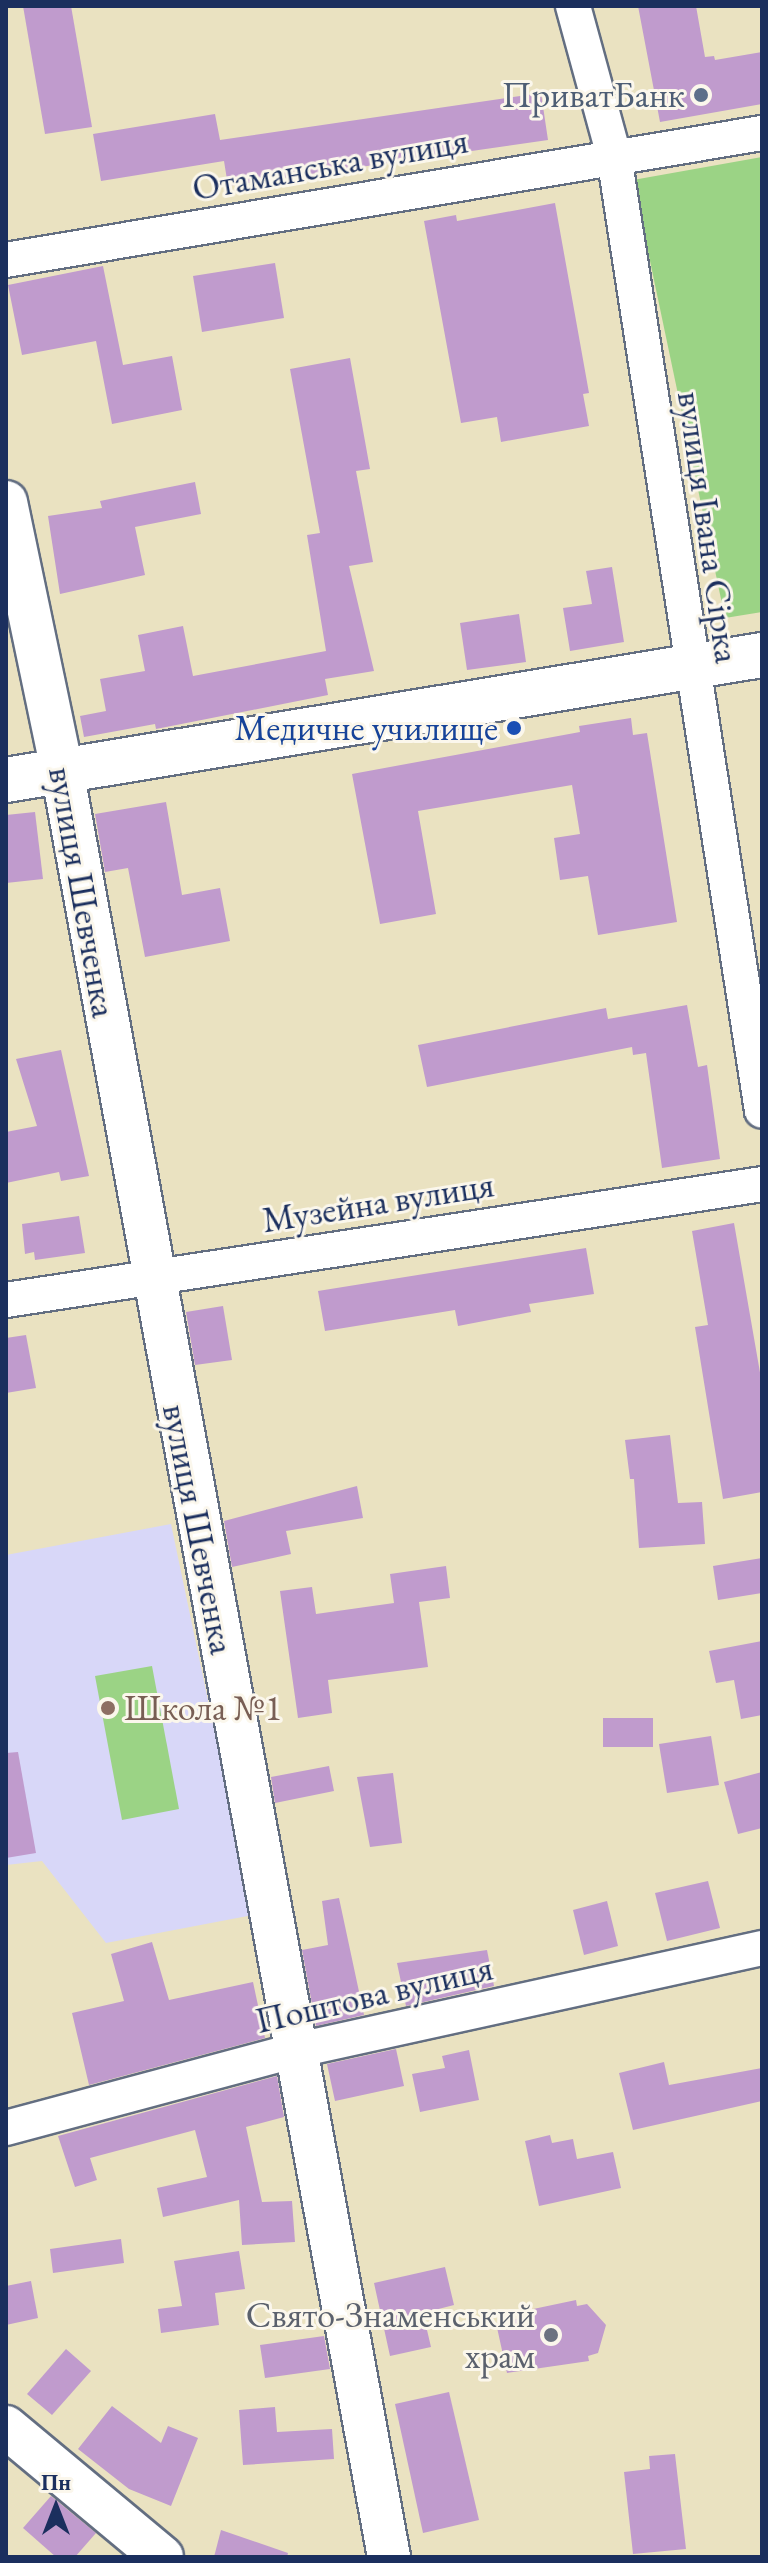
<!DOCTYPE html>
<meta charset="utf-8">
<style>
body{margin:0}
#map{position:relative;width:768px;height:2563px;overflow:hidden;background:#eae2c1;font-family:"EB Garamond",serif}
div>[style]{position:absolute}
.built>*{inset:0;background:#d8d7f8}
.green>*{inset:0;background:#9bd385}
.building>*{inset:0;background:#c09bcd}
.roads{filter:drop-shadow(2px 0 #636e81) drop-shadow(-2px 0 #636e81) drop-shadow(0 2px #636e81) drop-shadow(0 -2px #636e81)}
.minor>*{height:34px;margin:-17px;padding:0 17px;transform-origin:17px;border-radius:17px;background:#fff}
.tertiary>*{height:42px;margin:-21px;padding:0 21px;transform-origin:21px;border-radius:21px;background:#fff}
.secondary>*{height:44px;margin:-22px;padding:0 22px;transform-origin:22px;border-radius:22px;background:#fff}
.dots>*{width:22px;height:22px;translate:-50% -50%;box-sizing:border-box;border:4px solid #fbf7ec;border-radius:50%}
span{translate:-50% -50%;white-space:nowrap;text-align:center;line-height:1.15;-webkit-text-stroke:6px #fbf7ec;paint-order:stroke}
.service-label{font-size:36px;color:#4e5e75}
.right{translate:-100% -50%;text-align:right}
.street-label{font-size:36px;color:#1b2f5e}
.transit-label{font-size:36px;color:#164399}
.education-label{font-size:36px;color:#785e54}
.left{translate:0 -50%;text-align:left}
.worship-label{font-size:36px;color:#5b616d}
.frame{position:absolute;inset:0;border:8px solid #1b2f5e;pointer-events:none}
.north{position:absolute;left:16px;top:2467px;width:80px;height:80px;-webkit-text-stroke:6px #fbf7ec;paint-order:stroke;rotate:0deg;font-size:22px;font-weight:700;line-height:32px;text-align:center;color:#1b2f5e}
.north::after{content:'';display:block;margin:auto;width:28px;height:36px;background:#1b2f5e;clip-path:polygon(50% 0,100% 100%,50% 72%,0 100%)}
</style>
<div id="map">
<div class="built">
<i style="clip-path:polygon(171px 1524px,253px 1915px,106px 1943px,42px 1861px,6px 1865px,6px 1555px)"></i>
</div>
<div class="green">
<i style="clip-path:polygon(762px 157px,762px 612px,725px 618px,633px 180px)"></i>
<i style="clip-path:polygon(152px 1666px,179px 1809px,122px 1820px,95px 1676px)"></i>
</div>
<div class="building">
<i style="clip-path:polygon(23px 6px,71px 6px,92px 127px,45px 134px)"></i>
<i style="clip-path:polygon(638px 6px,696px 6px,705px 57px,714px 56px,715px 60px,762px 52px,762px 104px,660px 122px)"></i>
<i style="clip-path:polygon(541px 93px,548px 140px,228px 186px,224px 161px,101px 181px,93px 134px,215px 114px,220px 140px)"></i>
<i style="clip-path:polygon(555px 203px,589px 393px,583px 394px,589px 426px,501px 442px,497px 417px,461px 423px,424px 221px,456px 215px,457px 221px)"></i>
<i style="clip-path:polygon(275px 263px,284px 318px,202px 332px,193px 276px)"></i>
<i style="clip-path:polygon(103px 266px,123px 365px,172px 356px,182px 410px,112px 424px,96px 341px,22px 355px,8px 285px)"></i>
<i style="clip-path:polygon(350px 358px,370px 469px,356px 471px,373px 562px,349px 566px,374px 671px,325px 679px,328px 695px,156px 729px,155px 724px,84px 737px,80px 716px,106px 711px,100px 679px,145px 671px,138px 635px,183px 626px,193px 676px,326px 651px,307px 535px,320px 533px,290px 369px)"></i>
<i style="clip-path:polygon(195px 482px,201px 514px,135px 527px,145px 575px,60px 594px,48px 516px,102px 508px,100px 501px)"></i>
<i style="clip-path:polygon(612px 567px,624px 642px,570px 651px,563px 608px,592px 604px,586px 571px)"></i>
<i style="clip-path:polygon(519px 614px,526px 662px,467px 670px,460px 623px)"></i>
<i style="clip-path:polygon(631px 718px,633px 735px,647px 733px,677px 922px,598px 935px,588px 876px,560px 880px,554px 838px,580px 834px,572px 785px,418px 811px,436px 914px,380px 924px,352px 774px,580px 732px,579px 726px)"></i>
<i style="clip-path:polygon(166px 802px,182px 895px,220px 888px,230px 941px,145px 957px,128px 868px,105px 872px,95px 814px)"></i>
<i style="clip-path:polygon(35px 812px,43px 879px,6px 883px,6px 815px)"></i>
<i style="clip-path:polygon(687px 1005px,698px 1067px,707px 1065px,720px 1159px,662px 1168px,646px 1053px,633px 1055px,632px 1047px,427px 1087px,418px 1045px,606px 1008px,608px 1019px)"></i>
<i style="clip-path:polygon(61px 1050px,89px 1176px,61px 1181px,59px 1172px,6px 1183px,6px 1132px,37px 1126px,16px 1059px)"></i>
<i style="clip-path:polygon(79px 1216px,85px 1253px,35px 1260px,34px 1252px,25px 1254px,22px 1224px)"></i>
<i style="clip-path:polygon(734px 1223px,762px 1384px,762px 1492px,723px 1499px,695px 1327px,708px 1325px,692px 1231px)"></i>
<i style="clip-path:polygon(586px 1248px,594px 1294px,529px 1304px,531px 1312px,458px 1326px,455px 1310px,325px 1331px,318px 1291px)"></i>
<i style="clip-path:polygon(223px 1306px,232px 1360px,195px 1365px,186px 1312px)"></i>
<i style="clip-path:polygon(26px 1335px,36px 1388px,6px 1393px,6px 1338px)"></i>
<i style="clip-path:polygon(670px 1435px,678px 1503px,702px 1502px,705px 1544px,639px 1548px,634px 1479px,630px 1479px,625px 1440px)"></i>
<i style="clip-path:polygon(357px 1486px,363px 1518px,286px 1531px,291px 1554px,232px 1567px,224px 1521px)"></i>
<i style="clip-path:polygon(762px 1558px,762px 1593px,718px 1600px,713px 1566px)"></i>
<i style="clip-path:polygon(446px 1566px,450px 1598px,419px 1602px,428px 1667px,328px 1680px,332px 1713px,298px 1718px,280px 1591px,312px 1587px,316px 1614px,394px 1603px,390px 1574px)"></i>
<i style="clip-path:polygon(762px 1641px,762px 1715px,741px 1719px,734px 1680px,716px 1683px,709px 1651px)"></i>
<i style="clip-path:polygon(603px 1718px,653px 1718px,653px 1747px,603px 1747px)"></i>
<i style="clip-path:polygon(711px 1736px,719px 1785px,667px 1793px,659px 1744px)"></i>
<i style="clip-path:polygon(18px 1752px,36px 1853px,6px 1858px,6px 1753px)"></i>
<i style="clip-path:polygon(329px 1766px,334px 1791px,275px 1803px,271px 1777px)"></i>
<i style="clip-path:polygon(762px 1772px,762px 1828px,738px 1834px,724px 1782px)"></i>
<i style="clip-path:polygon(393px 1773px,402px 1843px,370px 1847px,357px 1777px)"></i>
<i style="clip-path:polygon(708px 1881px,720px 1928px,667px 1941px,655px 1893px)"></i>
<i style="clip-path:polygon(339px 1898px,364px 2015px,316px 2026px,302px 1950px,328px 1945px,322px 1901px)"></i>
<i style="clip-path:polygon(607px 1901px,618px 1946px,584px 1955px,573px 1910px)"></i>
<i style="clip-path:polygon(152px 1942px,169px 2000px,253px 1982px,265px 2038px,89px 2085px,72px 2013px,124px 2001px,111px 1954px)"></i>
<i style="clip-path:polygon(487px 1950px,494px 1986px,406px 2006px,397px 1963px)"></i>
<i style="clip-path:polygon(396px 2049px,404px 2086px,335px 2101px,327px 2064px)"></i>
<i style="clip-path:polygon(469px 2050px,479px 2100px,420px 2112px,412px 2074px,445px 2068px,442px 2056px)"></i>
<i style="clip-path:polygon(664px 2062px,669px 2085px,762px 2068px,762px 2101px,633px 2130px,619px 2073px)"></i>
<i style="clip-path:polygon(277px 2076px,284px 2117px,246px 2127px,262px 2202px,292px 2201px,295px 2242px,242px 2245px,239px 2200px,163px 2217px,157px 2188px,207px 2177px,195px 2130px,90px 2158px,97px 2180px,75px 2187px,58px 2136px)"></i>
<i style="clip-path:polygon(550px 2135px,552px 2143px,573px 2139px,577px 2159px,613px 2152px,621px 2188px,539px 2206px,525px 2141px)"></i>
<i style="clip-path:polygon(121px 2239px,124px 2263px,53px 2273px,50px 2249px)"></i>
<i style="clip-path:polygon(239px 2251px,245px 2289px,215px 2293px,219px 2325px,161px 2333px,158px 2309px,182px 2306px,174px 2261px)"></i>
<i style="clip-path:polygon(445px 2267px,454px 2305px,423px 2313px,431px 2347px,390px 2356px,374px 2283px)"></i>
<i style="clip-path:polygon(31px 2281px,38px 2318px,6px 2325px,6px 2286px)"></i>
<i style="clip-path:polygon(576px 2300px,577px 2306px,587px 2304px,606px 2325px,598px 2353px,588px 2356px,589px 2361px,507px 2373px,496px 2323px,520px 2318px,519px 2312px)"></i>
<i style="clip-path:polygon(324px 2336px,330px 2369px,265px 2378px,260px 2345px)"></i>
<i style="clip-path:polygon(66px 2349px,91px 2371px,52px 2415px,27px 2394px)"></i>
<i style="clip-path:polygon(449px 2392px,479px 2520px,423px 2533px,395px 2404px)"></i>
<i style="clip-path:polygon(112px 2406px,161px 2443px,168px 2426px,198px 2438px,171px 2506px,129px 2489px,78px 2449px)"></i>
<i style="clip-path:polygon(275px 2407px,277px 2432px,332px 2429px,334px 2459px,243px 2465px,239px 2410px)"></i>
<i style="clip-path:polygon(675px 2454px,686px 2549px,633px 2554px,624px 2472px,650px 2469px,649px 2456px)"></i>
<i style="clip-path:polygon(51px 2496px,96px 2533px,75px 2557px,56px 2557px,23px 2528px)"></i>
<i style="clip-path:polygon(221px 2530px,288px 2553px,287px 2557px,214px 2557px)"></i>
</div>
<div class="roads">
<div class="minor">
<i style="left:573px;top:6px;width:156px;rotate:74.7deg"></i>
<i style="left:614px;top:156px;width:966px;rotate:81.19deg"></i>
<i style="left:6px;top:260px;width:767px;rotate:-9.54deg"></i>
<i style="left:6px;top:1300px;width:765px;rotate:-8.72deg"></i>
<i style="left:6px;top:2128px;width:302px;rotate:-15deg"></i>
<i style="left:298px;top:2050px;width:475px;rotate:-12.4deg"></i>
</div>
<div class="tertiary">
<i style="left:6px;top:502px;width:274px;rotate:78.2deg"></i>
<i style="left:62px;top:770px;width:1817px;rotate:79.63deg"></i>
<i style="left:6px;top:2427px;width:203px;rotate:39.8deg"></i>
</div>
<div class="secondary">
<i style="left:6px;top:780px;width:766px;rotate:-9.39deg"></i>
</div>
</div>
<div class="dots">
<i style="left:701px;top:95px;background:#5c6f8a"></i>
<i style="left:514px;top:728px;background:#1a4fb4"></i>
<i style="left:108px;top:1708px;background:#8d6e63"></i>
<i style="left:551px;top:2335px;background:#6b7280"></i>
</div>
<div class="service-label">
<span class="right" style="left:685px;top:95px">ПриватБанк</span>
</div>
<div class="street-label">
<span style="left:330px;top:164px;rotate:-10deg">Отаманська вулиця</span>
<span style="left:709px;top:527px;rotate:82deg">вулиця Івана Сірка</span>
<span style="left:83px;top:892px;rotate:80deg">вулиця Шевченка</span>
<span style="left:378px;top:1202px;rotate:-9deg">Музейна вулиця</span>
<span style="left:199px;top:1529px;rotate:79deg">вулиця Шевченка</span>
<span style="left:374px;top:1994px;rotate:-13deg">Поштова вулиця</span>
</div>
<div class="transit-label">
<span class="right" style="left:498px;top:728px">Медичне училище</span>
</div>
<div class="education-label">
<span class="left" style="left:124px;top:1708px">Школа №1</span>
</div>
<div class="worship-label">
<span class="right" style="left:535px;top:2335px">Свято-Знаменський<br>храм</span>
</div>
<div class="frame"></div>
<div class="north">Пн</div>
</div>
